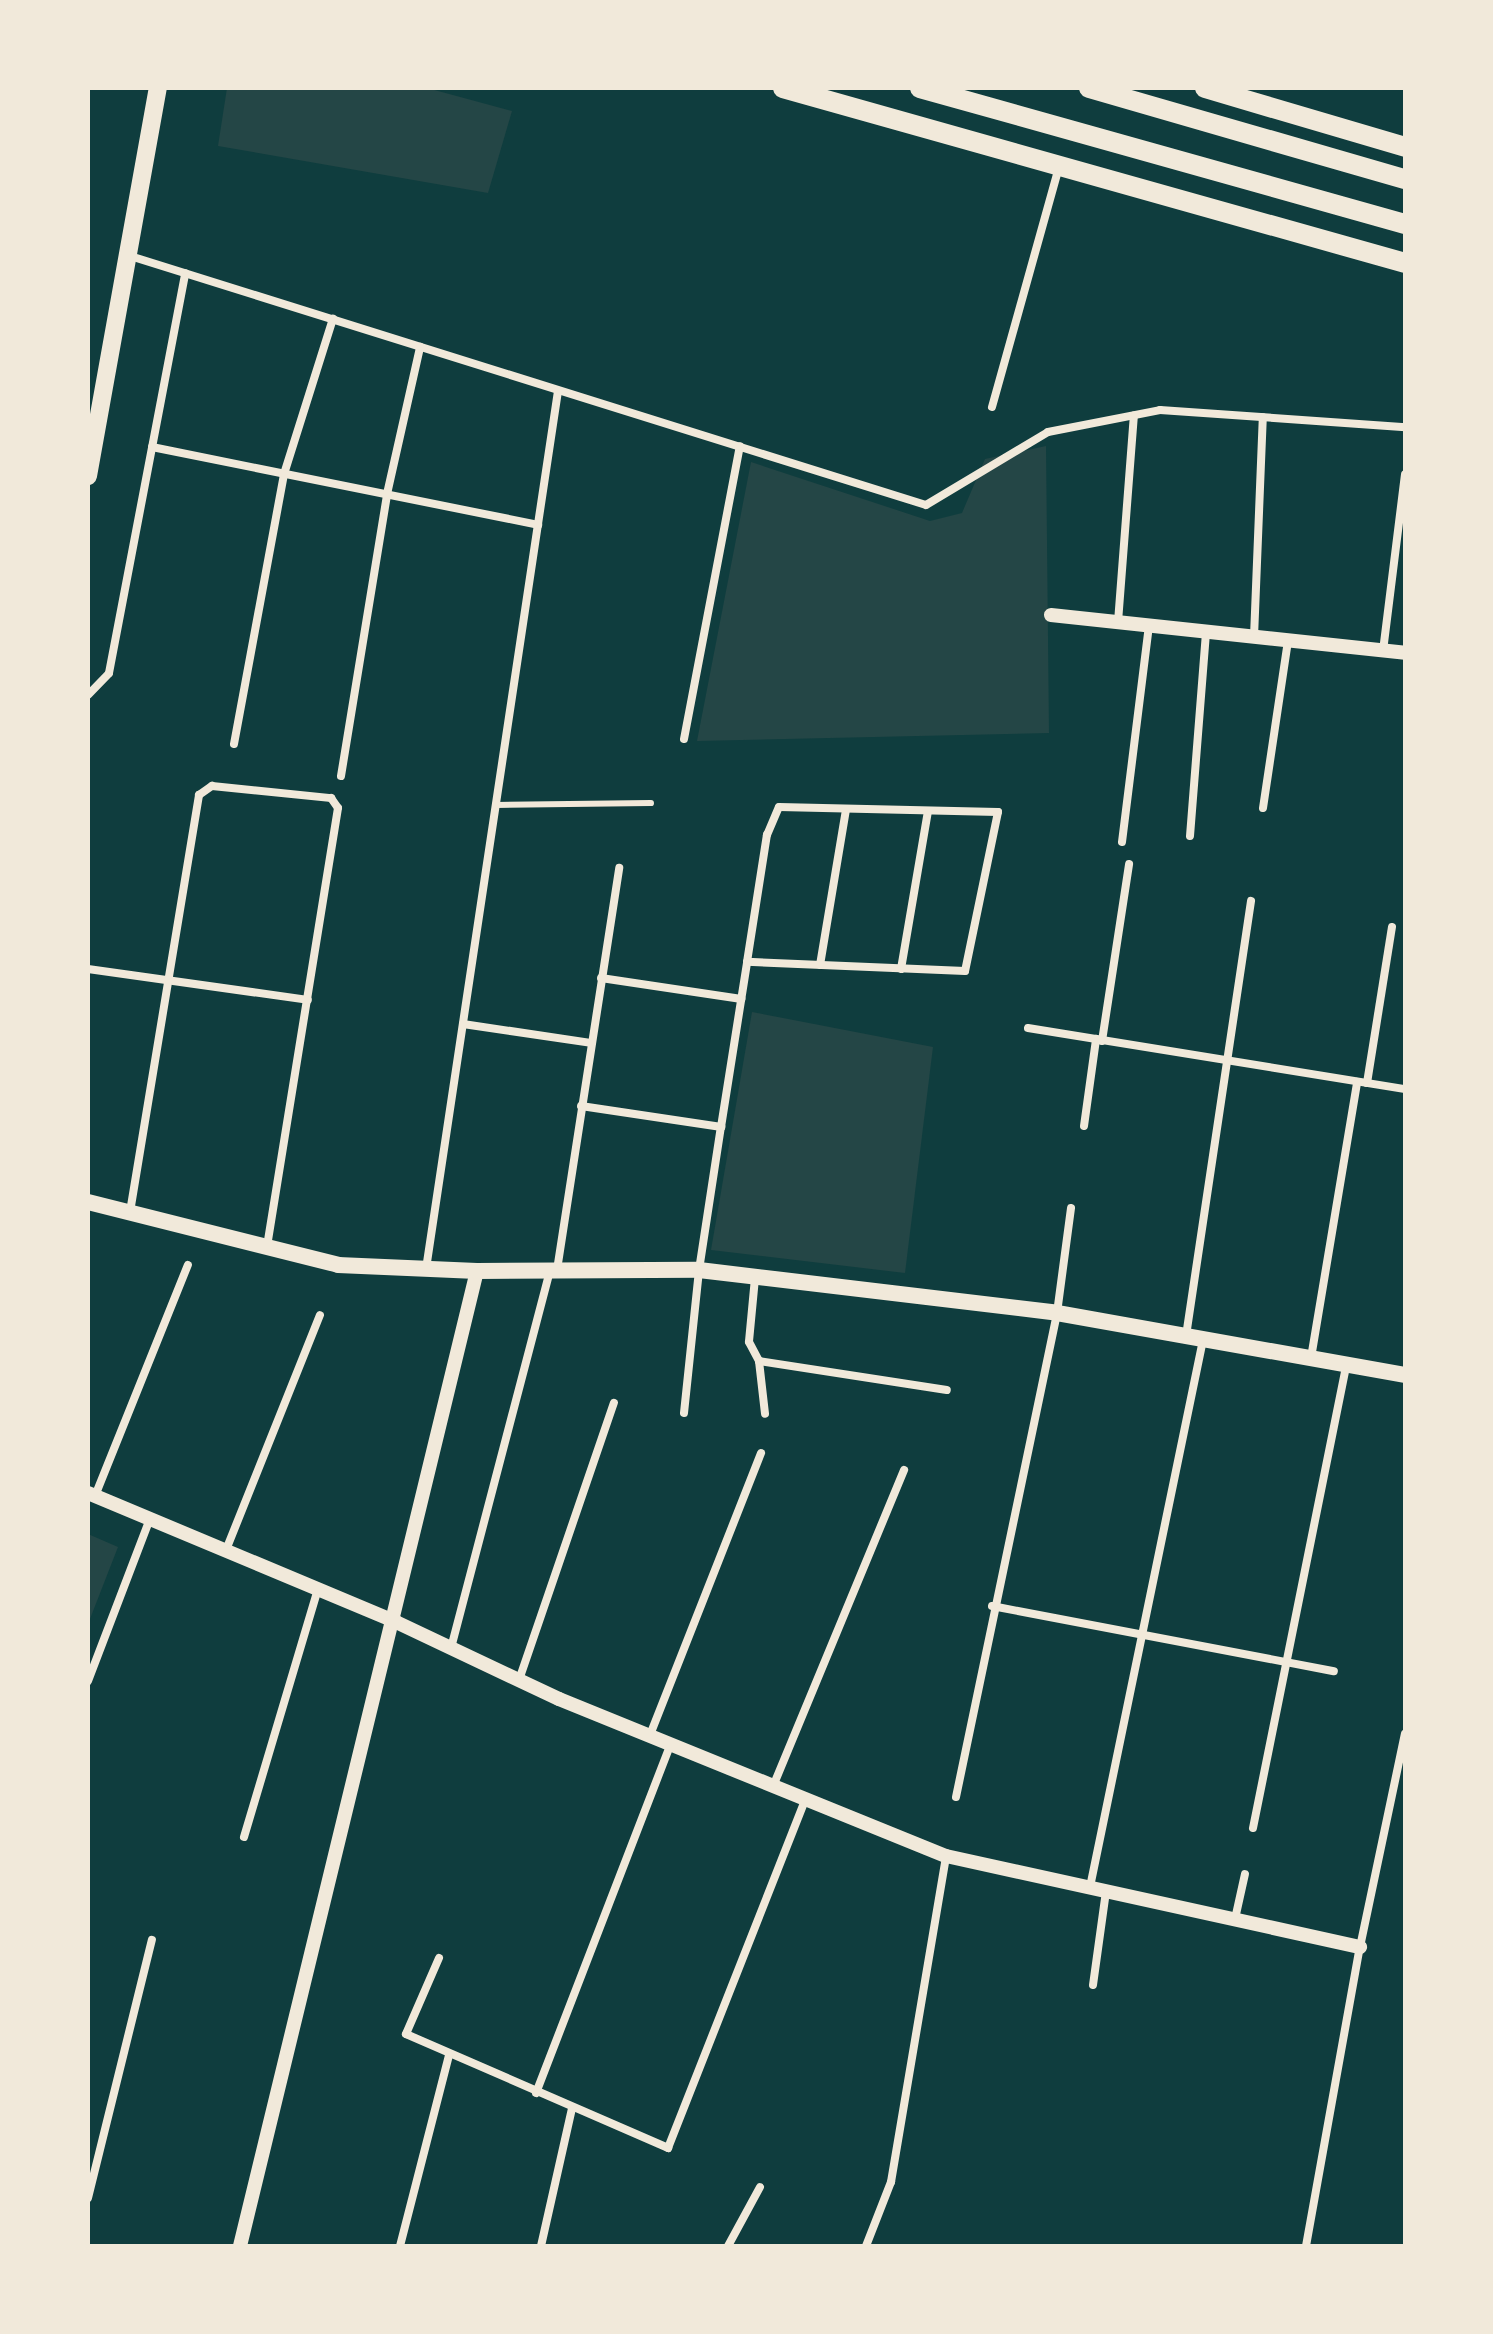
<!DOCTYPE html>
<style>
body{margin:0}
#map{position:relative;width:1493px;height:2334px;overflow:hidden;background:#0f3d3e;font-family:"Sofia Sans Condensed",sans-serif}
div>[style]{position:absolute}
.green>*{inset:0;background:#244646}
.service>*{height:6px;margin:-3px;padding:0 3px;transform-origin:3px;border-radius:3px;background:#f1e9da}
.minor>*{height:8px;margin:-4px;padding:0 4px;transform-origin:4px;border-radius:4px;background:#f1e9da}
.tertiary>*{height:14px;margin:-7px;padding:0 7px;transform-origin:7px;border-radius:7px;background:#f1e9da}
.secondary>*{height:16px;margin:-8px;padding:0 8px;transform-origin:8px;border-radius:8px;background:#f1e9da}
.primary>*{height:18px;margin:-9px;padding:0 9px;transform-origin:9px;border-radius:9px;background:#f1e9da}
.trunk>*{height:20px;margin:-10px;padding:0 10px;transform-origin:10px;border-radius:10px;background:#f1e9da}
span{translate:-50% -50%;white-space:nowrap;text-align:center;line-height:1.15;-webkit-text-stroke:6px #f1e9da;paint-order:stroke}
.frame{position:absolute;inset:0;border:90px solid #f1e9da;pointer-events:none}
</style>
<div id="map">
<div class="green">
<i style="clip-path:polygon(227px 88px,427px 88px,512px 111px,488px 193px,218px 146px)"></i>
<i style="clip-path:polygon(1046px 446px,1049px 733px,697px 741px,751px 462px,930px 521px,962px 513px,985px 459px)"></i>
<i style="clip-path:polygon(752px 1012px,933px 1047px,905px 1273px,711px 1250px)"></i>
<i style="clip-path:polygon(88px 1534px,118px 1547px,88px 1624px)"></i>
</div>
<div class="service">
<i style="left:496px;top:805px;width:155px;rotate:-0.7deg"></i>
</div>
<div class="minor">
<i style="left:130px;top:256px;width:834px;rotate:17.37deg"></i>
<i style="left:926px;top:505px;width:142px;rotate:-30.9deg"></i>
<i style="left:1048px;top:432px;width:114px;rotate:-11.1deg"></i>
<i style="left:1160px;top:410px;width:246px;rotate:4deg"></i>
<i style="left:992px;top:407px;width:249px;rotate:-74.4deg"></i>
<i style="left:152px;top:447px;width:394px;rotate:11.4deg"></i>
<i style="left:1118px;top:622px;width:207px;rotate:-85.6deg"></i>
<i style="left:1254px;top:637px;width:220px;rotate:-87.7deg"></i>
<i style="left:1383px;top:651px;width:178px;rotate:-82.9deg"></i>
<i style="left:88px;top:695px;width:30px;rotate:-46deg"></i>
<i style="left:109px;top:673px;width:407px;rotate:-79.2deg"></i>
<i style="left:684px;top:739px;width:298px;rotate:-79.2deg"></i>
<i style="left:234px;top:744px;width:275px;rotate:-79.5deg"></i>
<i style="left:284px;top:474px;width:163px;rotate:-72.5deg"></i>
<i style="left:341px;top:776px;width:286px;rotate:-80.7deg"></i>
<i style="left:387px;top:494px;width:151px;rotate:-77.3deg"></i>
<i style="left:1263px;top:808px;width:169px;rotate:-81.5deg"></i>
<i style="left:1190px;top:836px;width:205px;rotate:-85.5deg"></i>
<i style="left:1122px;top:842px;width:219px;rotate:-82.9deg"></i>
<i style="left:820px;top:965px;width:158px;rotate:-80.5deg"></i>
<i style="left:88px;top:969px;width:222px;rotate:8deg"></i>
<i style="left:901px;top:969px;width:160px;rotate:-80.3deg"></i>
<i style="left:601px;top:978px;width:142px;rotate:8.5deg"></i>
<i style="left:463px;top:1024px;width:129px;rotate:8.4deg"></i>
<i style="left:1028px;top:1028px;width:382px;rotate:9.2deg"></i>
<i style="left:1102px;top:1041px;width:179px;rotate:-81.3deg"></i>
<i style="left:1367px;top:1083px;width:158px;rotate:-80.9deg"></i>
<i style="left:581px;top:1106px;width:142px;rotate:8.5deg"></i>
<i style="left:1084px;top:1126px;width:88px;rotate:-82.1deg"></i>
<i style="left:130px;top:1212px;width:423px;rotate:-80.6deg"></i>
<i style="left:199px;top:795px;width:16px;rotate:-35deg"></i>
<i style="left:212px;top:786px;width:120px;rotate:5.8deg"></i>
<i style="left:331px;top:798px;width:12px;rotate:55deg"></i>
<i style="left:338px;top:808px;width:445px;rotate:99.2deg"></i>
<i style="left:426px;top:1269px;width:888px;rotate:-81.45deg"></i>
<i style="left:557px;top:1270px;width:407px;rotate:-81.2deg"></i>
<i style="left:755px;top:1278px;width:64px;rotate:95.4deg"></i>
<i style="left:749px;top:1342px;width:21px;rotate:62deg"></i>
<i style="left:759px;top:1361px;width:53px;rotate:83.5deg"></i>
<i style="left:1186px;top:1336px;width:440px;rotate:-81.5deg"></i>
<i style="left:1311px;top:1358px;width:280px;rotate:-80.5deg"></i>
<i style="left:759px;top:1361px;width:190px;rotate:8.8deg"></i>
<i style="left:684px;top:1413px;width:144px;rotate:-84deg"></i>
<i style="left:699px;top:1270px;width:145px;rotate:-81.3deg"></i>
<i style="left:721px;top:1127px;width:167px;rotate:-81deg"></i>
<i style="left:747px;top:962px;width:129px;rotate:-81.1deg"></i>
<i style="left:767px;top:835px;width:30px;rotate:-67deg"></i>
<i style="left:779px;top:807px;width:219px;rotate:1.3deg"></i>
<i style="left:998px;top:812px;width:162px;rotate:101.7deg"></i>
<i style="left:965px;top:971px;width:218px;rotate:-177.6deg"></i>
<i style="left:95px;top:1496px;width:249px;rotate:-68.1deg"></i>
<i style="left:226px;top:1550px;width:253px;rotate:-68.2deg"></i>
<i style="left:992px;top:1606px;width:348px;rotate:10.8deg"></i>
<i style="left:451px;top:1648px;width:390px;rotate:-75.3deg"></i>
<i style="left:519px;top:1680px;width:293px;rotate:-71.1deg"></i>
<i style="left:88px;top:1681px;width:173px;rotate:-69.1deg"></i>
<i style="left:650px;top:1735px;width:303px;rotate:-68.5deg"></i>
<i style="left:774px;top:1784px;width:340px;rotate:-67.5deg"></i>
<i style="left:956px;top:1797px;width:494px;rotate:-78.2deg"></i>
<i style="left:1057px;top:1313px;width:106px;rotate:-82.4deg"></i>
<i style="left:1253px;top:1828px;width:472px;rotate:-78.6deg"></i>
<i style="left:244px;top:1837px;width:259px;rotate:-73.4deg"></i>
<i style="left:1090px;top:1887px;width:559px;rotate:-78.33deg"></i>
<i style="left:1235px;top:1919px;width:46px;rotate:-77.5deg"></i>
<i style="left:439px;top:1958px;width:83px;rotate:113.5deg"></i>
<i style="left:406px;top:2034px;width:286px;rotate:23.5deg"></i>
<i style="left:668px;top:2148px;width:376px;rotate:-68.5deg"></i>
<i style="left:1093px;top:1985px;width:95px;rotate:-82.1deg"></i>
<i style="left:536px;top:2093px;width:374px;rotate:-68.9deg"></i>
<i style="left:88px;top:2198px;width:266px;rotate:-76.1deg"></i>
<i style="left:400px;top:2246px;width:197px;rotate:-75.6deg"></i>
<i style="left:541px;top:2246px;width:141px;rotate:-77.3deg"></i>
<i style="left:728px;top:2246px;width:67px;rotate:-61.5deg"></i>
<i style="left:866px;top:2246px;width:69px;rotate:-68.7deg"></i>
<i style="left:891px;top:2182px;width:331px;rotate:-80.4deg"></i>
<i style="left:1306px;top:2246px;width:304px;rotate:-79.8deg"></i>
<i style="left:1360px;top:1947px;width:218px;rotate:-78.1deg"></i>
</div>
<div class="tertiary">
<i style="left:1051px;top:615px;width:356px;rotate:6.1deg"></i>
<i style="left:88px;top:1493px;width:334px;rotate:22.7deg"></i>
<i style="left:396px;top:1622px;width:180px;rotate:25.3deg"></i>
<i style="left:559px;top:1699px;width:418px;rotate:22.1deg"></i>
<i style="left:946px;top:1856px;width:424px;rotate:12.4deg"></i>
<i style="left:240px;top:2246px;width:1003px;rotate:-76.34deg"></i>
</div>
<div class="secondary">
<i style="left:88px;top:1202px;width:258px;rotate:14.1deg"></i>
<i style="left:338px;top:1265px;width:139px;rotate:2.5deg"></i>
<i style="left:477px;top:1271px;width:222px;rotate:-0.3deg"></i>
<i style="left:699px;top:1270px;width:361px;rotate:6.8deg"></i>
<i style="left:1057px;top:1313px;width:353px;rotate:10.1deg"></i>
</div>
<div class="primary">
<i style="left:88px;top:476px;width:394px;rotate:-79.8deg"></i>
</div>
<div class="trunk">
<i style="left:783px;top:88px;width:646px;rotate:15.71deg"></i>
<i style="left:920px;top:88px;width:504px;rotate:15.66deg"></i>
<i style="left:1089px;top:88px;width:329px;rotate:16.1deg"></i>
<i style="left:1205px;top:88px;width:209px;rotate:16.4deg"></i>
</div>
<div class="frame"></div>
</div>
